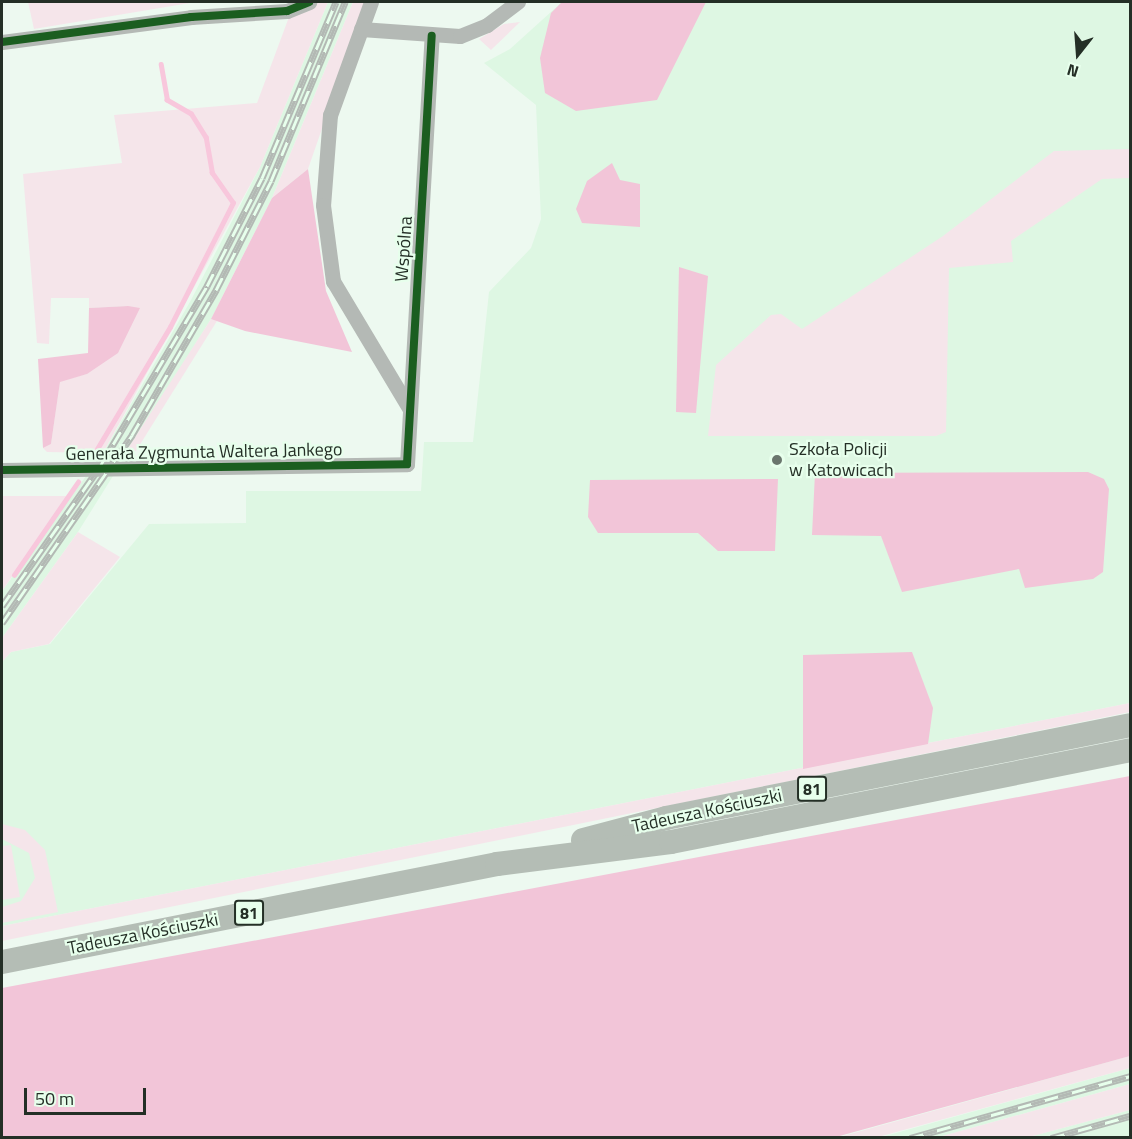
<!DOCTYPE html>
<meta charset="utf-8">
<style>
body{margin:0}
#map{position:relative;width:1132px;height:1139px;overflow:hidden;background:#edf9f0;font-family:"Titillium Web",sans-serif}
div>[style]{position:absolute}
.built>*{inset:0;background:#def7e3}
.green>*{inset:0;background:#f5e5ea}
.forest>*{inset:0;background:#f2c5d8}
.stream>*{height:4.5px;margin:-2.25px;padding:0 2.25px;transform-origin:2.25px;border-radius:2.25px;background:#f8c7dc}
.street>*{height:15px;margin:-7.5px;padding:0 7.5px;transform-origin:7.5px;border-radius:7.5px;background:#b4b9b5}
.primary>*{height:24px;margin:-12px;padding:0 12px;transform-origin:12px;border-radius:12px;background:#b4bdb5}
.rail>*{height:7px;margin-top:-3.5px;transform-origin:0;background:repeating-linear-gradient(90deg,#e7ffec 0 14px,#b3b9b4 0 28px);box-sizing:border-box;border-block:2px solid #b3b9b4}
.cycleway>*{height:8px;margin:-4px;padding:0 4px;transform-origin:4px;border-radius:4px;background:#1b5e20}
.dots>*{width:16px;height:16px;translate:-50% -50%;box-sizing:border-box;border:3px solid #e7ffec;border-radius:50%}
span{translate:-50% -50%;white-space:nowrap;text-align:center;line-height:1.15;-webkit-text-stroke:4.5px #e7ffec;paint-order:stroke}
.shield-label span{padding:2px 4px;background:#e7ffec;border:2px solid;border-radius:4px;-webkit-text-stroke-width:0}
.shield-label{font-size:16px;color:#242f26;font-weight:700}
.street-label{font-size:18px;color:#242f26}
.poi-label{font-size:18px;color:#242f26}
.left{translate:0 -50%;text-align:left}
.frame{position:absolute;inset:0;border:3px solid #242f26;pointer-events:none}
.north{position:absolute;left:1048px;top:24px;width:60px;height:60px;-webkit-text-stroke:4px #e7ffec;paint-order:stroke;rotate:197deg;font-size:16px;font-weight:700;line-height:24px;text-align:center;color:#242f26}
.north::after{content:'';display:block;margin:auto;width:21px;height:27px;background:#242f26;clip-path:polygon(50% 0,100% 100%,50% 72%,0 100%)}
.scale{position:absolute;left:24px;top:1088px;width:122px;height:27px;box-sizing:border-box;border:3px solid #242f26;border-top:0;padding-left:8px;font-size:18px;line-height:21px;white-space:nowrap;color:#242f26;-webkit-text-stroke:4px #e7ffec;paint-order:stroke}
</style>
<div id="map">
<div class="built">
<i style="clip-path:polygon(328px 2px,353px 2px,272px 198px,211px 319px,78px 532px,2px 638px,2px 591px,103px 453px,191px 300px,260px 167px)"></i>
<i style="clip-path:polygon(562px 2px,1130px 2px,1130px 703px,2px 926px,2px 662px,11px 652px,50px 644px,149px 524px,246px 523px,246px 491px,421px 491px,424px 442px,473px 442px,489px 292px,531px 248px,541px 219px,536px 105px,484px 63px,510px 49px)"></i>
<i style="clip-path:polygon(1130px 1068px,1130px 1084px,939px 1137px,878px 1138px)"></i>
<i style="clip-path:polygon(1130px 1110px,1130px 1137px,1029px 1137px)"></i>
</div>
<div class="green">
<i style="clip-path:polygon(28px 2px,196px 2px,34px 29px)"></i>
<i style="clip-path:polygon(314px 2px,328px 2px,260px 167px,103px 453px,47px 452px,43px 448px,51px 444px,60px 381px,87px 374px,128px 306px,89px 308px,89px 298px,51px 298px,49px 344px,37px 343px,23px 174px,122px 163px,114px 115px,257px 103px,289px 17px,309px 11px)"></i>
<i style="clip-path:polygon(353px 2px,366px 2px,308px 169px,272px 198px)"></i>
<i style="clip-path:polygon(520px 22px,491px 50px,479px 39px,504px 24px)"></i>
<i style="clip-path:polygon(1130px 149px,1130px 178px,1102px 179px,1011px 241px,1013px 262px,949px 268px,946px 432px,936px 436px,708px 436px,716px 365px,771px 315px,781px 314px,802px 329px,943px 236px,1054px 151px)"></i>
<i style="clip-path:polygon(211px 319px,217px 321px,136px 451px,125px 453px)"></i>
<i style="clip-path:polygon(2px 496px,68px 496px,2px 591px)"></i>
<i style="clip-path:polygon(78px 532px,120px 557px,49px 644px,11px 652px,2px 662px,2px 638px)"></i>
<i style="clip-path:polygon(1130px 703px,1130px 712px,2px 941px,2px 926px)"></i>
<i style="clip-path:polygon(2px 824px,25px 830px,45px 850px,58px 912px,2px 923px,2px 907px,21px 901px,35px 878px,29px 853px,2px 839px)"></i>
<i style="clip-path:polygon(11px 845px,20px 897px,2px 900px,2px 846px)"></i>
<i style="clip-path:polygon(1130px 1056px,1130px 1068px,878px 1137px,836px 1138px)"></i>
<i style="clip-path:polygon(1130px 1084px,1130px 1110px,1029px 1137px,939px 1137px)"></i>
</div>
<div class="forest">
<i style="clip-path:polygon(562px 2px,706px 2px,657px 100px,576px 111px,545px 93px,540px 58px,551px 13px)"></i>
<i style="clip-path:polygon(612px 163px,620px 180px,640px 184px,640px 227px,582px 223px,576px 209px,587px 181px)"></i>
<i style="clip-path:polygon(308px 169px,326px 291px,352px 352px,245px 331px,211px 319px,272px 198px)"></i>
<i style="clip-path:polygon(679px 267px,708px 276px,696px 413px,676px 412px)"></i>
<i style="clip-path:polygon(128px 306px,140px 308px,118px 353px,87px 374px,60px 382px,51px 444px,43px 448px,38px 359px,88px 353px,89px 308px)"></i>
<i style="clip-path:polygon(1088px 472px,1104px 479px,1109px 489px,1103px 572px,1093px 579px,1025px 588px,1019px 569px,902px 592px,881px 536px,812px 535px,815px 473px)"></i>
<i style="clip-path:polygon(778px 479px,775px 551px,718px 551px,698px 533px,598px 533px,588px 517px,590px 480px)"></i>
<i style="clip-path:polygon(912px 652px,933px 708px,928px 744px,803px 769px,803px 655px)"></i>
<i style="clip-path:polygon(1130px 776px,1130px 1056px,836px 1137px,2px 1137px,2px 988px)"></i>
</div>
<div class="stream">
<i style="left:97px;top:449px;width:142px;rotate:-59.1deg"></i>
<i style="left:170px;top:327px;width:139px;rotate:-63.1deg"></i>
<i style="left:233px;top:203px;width:37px;rotate:-125deg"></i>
<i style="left:212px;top:173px;width:36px;rotate:-100deg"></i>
<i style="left:206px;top:138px;width:28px;rotate:-122deg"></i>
<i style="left:191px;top:114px;width:28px;rotate:-150deg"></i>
<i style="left:167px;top:100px;width:36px;rotate:-100deg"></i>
<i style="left:14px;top:575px;width:113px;rotate:-55.5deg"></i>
</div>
<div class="street">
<i style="left:371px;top:2px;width:120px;rotate:109.9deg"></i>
<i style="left:330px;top:115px;width:90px;rotate:94.4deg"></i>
<i style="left:323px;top:205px;width:77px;rotate:82.5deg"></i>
<i style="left:333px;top:281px;width:148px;rotate:59.1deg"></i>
<i style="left:361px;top:29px;width:99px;rotate:4deg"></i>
<i style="left:460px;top:36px;width:29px;rotate:-22deg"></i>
<i style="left:487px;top:25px;width:39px;rotate:-37deg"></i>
<i style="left:2px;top:42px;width:191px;rotate:-7.5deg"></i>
<i style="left:191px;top:17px;width:96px;rotate:-3.6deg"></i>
<i style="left:287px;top:11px;width:24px;rotate:-22deg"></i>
<i style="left:2px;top:470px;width:405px;rotate:-0.8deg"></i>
<i style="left:407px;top:464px;width:429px;rotate:-86.7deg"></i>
</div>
<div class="primary">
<i style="left:583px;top:840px;width:86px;rotate:-14.8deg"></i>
<i style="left:666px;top:818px;width:473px;rotate:-11.3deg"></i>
<i style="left:2px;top:962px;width:505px;rotate:-11.2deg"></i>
<i style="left:497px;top:864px;width:175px;rotate:-7.2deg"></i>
<i style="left:671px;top:842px;width:468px;rotate:-11.3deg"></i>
</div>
<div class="rail">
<i style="left:2px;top:606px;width:169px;rotate:-54.9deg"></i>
<i style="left:99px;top:468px;width:212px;rotate:-59.3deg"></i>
<i style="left:207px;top:286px;width:121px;rotate:-63deg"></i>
<i style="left:262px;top:178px;width:191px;rotate:-67.2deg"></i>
<i style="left:2px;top:623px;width:229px;rotate:-55.3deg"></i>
<i style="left:132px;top:435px;width:168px;rotate:-59.9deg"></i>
<i style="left:216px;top:290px;width:122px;rotate:-63.2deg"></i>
<i style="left:271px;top:181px;width:194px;rotate:-67.5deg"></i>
<i style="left:910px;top:1138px;width:229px;rotate:-15.7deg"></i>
<i style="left:1051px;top:1138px;width:82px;rotate:-15.6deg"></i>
</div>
<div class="cycleway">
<i style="left:2px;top:42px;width:191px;rotate:-7.5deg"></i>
<i style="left:191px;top:17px;width:96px;rotate:-3.6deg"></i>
<i style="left:287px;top:11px;width:24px;rotate:-22deg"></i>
<i style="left:2px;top:470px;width:405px;rotate:-0.8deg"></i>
<i style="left:407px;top:464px;width:429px;rotate:-86.7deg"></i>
</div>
<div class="dots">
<i style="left:777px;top:460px;background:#6a766d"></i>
</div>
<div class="shield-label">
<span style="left:812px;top:789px">81</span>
<span style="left:249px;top:913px">81</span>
</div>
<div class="street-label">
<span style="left:404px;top:249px;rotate:-86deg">Wspólna</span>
<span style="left:204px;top:452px;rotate:-1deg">Generała Zygmunta Waltera Jankego</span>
<span style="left:707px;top:811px;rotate:-12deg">Tadeusza Kościuszki</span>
<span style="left:143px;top:934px;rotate:-11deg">Tadeusza Kościuszki</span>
</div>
<div class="poi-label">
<span class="left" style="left:789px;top:460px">Szkoła Policji<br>w Katowicach</span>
</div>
<div class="frame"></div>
<div class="north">N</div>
<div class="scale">50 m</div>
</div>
